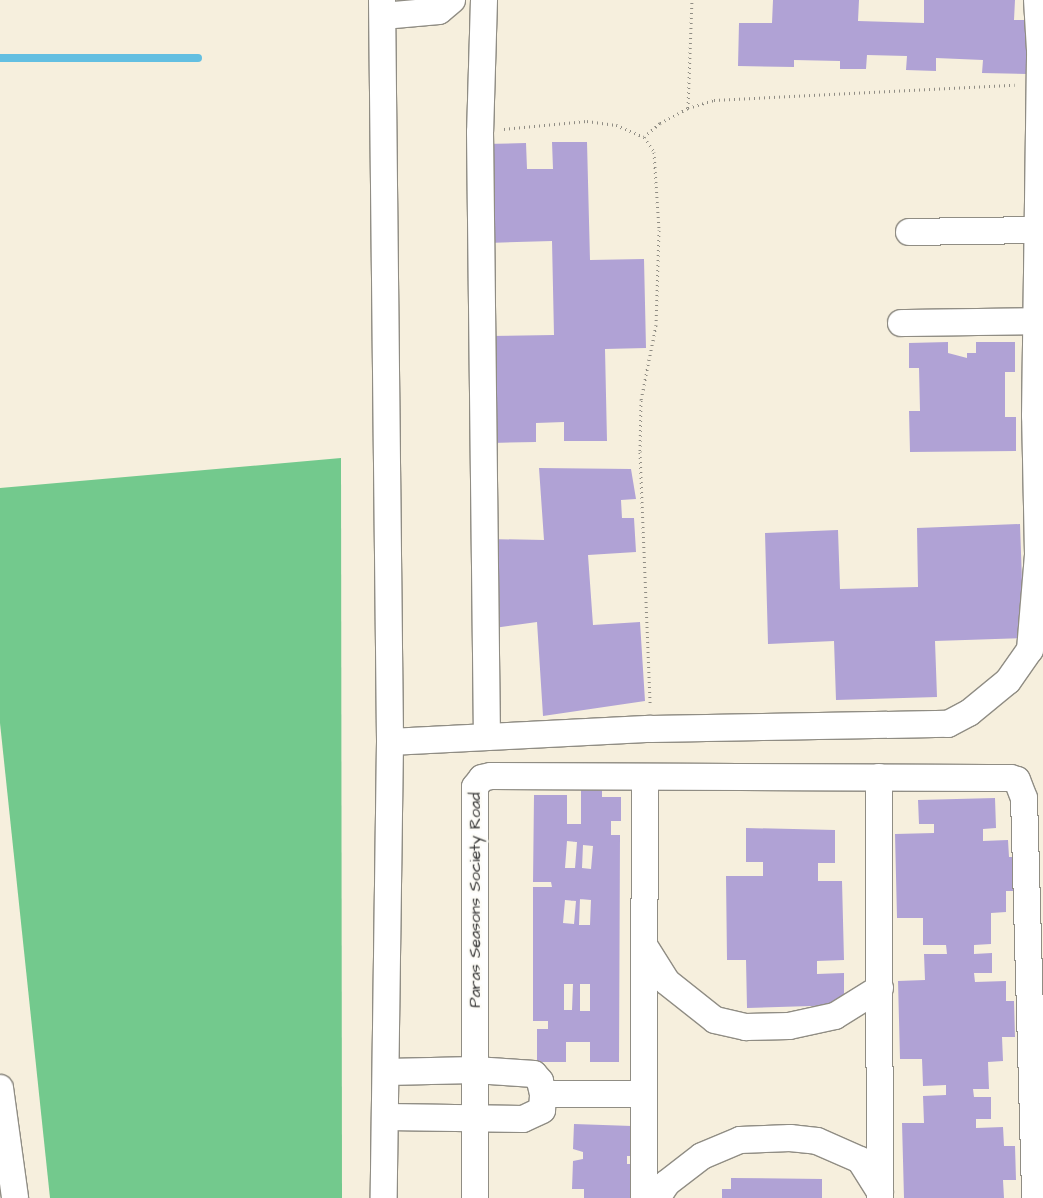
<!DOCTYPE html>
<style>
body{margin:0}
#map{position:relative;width:1043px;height:1198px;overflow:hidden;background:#f6efdd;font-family:"Architects Daughter",sans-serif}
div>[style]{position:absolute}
.green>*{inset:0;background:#73c98d}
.stream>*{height:8px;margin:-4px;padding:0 4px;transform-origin:4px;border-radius:4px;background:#63bfe1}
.building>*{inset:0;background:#b0a2d5}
.path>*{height:3px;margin-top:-1.5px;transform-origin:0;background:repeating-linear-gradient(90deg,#908d84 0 1px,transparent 0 5px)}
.roads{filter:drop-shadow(1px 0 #908d84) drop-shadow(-1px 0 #908d84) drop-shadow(0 1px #908d84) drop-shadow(0 -1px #908d84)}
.minor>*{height:26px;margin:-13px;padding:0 13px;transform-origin:13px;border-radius:13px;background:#fff}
span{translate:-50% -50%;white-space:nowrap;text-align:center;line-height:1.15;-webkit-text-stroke:4.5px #fdfcf7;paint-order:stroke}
.street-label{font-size:16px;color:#2b2b2b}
</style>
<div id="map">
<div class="green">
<i style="clip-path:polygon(341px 458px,342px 1198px,50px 1198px,0 723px,0 488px)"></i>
</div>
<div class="stream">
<i style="left:0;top:58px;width:198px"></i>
</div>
<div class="building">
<i style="clip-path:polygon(773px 0,859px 0,858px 21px,924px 23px,924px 0,1015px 0,1014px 20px,1028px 20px,1027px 74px,982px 73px,983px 60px,936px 58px,936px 71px,906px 70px,907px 56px,867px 55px,866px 69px,840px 69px,840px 61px,794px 60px,794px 67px,738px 66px,739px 23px,772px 23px)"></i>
<i style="clip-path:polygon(552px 142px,587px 142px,590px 260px,644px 259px,646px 348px,605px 349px,607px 441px,564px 441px,564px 422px,536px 423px,536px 442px,491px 443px,488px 336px,554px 335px,552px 241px,487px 243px,486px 219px,495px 219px,494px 173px,485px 173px,485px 144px,526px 143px,527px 169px,553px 169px)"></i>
<i style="clip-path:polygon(948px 342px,948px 353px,967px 358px,967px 353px,976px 353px,976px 342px,1015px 342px,1015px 372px,1005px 372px,1005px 417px,1016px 417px,1016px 451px,910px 452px,909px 411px,920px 411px,919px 368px,909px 368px,909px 343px)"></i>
<i style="clip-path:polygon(539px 468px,631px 469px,636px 499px,621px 500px,622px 518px,634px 518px,636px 552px,588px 555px,593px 625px,640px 622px,645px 701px,543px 716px,537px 622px,494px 628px,488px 539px,544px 540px)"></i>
<i style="clip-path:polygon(1020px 524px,1024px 638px,935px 641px,937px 697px,836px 700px,834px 641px,768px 644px,765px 533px,838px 530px,840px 589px,918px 587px,917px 528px)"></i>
<i style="clip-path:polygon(evenodd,581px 784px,602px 784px,602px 797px,621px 797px,621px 821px,611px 821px,611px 835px,620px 835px,619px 1062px,590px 1062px,590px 1042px,566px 1042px,566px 1062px,537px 1062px,537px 1029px,548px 1029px,548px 1021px,533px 1021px,533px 887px,552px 887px,551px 882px,533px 882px,534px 795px,567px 795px,567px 824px,581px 824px,581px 784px,567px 841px,577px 842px,575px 868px,565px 868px,567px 841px,581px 784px,583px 845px,593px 846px,591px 869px,582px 868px,583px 845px,581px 784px,580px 899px,591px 900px,590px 925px,579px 925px,580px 899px,581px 784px,565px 900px,576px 901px,574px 924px,563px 923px,565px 900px,581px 784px,564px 984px,573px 984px,572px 1010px,564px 1010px,564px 984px,581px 784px,580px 984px,590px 984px,590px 1011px,580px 1011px,580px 984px)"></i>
<i style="clip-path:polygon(995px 798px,996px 828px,983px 829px,983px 841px,1008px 840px,1009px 857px,1016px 857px,1017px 891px,1006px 891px,1006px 912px,991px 913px,991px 944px,974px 945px,974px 954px,992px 953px,992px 973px,974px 973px,975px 982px,1006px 981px,1006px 1001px,1014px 1001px,1015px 1037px,1002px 1037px,1003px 1061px,988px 1062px,989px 1089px,973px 1089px,974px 1097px,991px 1097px,991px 1119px,976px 1119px,976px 1128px,1003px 1127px,1004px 1146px,1015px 1146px,1016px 1180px,1003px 1180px,1004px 1198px,904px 1198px,902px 1123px,924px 1123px,923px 1096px,946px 1095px,946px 1085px,923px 1086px,922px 1059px,900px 1059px,898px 981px,925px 980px,924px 954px,947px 954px,946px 945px,923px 945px,923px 918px,897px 918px,895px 834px,934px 833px,934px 824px,919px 824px,918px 800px)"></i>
<i style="clip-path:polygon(746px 828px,835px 830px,835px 863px,818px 863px,818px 881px,842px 881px,844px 960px,817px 961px,817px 974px,844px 973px,844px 1005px,747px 1008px,746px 960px,727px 960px,726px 876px,763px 876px,763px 862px,746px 862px)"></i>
<i style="clip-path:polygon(574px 1124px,632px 1126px,632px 1156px,627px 1156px,627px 1164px,632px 1164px,632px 1198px,584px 1198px,584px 1189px,572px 1189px,573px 1161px,583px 1159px,583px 1152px,573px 1149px)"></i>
<i style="clip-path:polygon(731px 1178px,822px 1179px,822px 1198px,722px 1198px,722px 1189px,731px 1189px)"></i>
</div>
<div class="path">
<i style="left:688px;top:108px;width:108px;rotate:-87.9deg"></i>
<i style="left:504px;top:129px;width:83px;rotate:-5.5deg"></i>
<i style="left:587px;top:121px;width:29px;rotate:8deg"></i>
<i style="left:616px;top:125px;width:30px;rotate:23deg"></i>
<i style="left:644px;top:137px;width:18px;rotate:56deg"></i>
<i style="left:654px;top:152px;width:78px;rotate:86.3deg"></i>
<i style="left:659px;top:230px;width:95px;rotate:91.8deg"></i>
<i style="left:656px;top:325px;width:76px;rotate:101.3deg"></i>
<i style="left:641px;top:400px;width:52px;rotate:91.1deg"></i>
<i style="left:640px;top:452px;width:251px;rotate:87.7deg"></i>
<i style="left:644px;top:137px;width:21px;rotate:-41deg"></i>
<i style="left:660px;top:123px;width:32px;rotate:-28deg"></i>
<i style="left:688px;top:108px;width:27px;rotate:-17deg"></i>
<i style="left:714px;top:100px;width:301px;rotate:-2.9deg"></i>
</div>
<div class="roads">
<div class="minor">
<i style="left:382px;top:0;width:742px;rotate:89.38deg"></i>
<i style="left:390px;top:742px;width:456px;rotate:90.8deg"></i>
<i style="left:484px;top:0;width:132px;rotate:91.7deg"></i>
<i style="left:480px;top:132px;width:605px;rotate:89.34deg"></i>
<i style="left:383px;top:16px;width:56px;rotate:-5.1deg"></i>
<i style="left:439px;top:11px;width:17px;rotate:-40deg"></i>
<i style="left:909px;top:232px;width:129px;rotate:-0.9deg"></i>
<i style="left:901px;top:323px;width:135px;rotate:-0.8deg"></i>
<i style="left:390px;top:742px;width:261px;rotate:-2.9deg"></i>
<i style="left:651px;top:729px;width:297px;rotate:-1deg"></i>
<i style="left:948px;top:724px;width:24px;rotate:-28deg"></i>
<i style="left:969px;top:713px;width:50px;rotate:-39.4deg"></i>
<i style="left:1008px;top:681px;width:38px;rotate:-55deg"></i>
<i style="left:1030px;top:650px;width:96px;rotate:-85.2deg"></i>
<i style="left:1038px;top:554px;width:138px;rotate:-91.2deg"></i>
<i style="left:1035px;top:416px;width:366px;rotate:-89.2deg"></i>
<i style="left:1040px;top:50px;width:50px;rotate:-93.4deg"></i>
<i style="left:879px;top:777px;width:421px;rotate:89.9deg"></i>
<i style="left:645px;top:947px;width:41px;rotate:57.8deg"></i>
<i style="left:667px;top:982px;width:61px;rotate:38.4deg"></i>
<i style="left:715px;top:1020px;width:32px;rotate:13deg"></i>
<i style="left:746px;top:1027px;width:43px;rotate:-1.3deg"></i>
<i style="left:789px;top:1026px;width:47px;rotate:-12.3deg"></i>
<i style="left:835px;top:1016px;width:53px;rotate:-31.9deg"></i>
<i style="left:0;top:1088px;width:111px;rotate:82.2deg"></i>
<i style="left:543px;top:1094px;width:101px"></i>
<i style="left:387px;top:1117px;width:136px;rotate:0.8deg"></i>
<i style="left:523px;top:1119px;width:21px;rotate:-25deg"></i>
<i style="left:542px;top:1110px;width:16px;rotate:-86deg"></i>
<i style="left:543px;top:1094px;width:13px;rotate:-103deg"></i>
<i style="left:540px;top:1081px;width:9px;rotate:-131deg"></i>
<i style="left:534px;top:1074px;width:59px;rotate:-176.1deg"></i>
<i style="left:475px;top:1070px;width:88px;rotate:178.7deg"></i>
<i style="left:475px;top:1198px;width:411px;rotate:-90deg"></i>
<i style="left:475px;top:787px;width:11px;rotate:-52deg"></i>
<i style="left:482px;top:778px;width:9px;rotate:-13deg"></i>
<i style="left:491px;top:776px;width:520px;rotate:0.22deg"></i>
<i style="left:1011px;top:778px;width:6px;rotate:18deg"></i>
<i style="left:1017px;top:780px;width:19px;rotate:69deg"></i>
<i style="left:1024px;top:798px;width:400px;rotate:88.4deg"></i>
<i style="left:644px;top:1198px;width:421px;rotate:-89.9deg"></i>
<i style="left:657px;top:1198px;width:18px;rotate:-56deg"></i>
<i style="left:667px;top:1183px;width:44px;rotate:-37.6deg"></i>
<i style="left:702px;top:1156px;width:41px;rotate:-22.8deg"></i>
<i style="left:740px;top:1140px;width:50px;rotate:-2.3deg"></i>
<i style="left:790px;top:1138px;width:27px;rotate:6deg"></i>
<i style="left:817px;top:1141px;width:47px;rotate:23.8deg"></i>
<i style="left:860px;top:1160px;width:38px;rotate:58deg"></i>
</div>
</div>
<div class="street-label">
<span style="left:475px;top:900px;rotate:-90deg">Paras Seasons Society Road</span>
</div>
</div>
